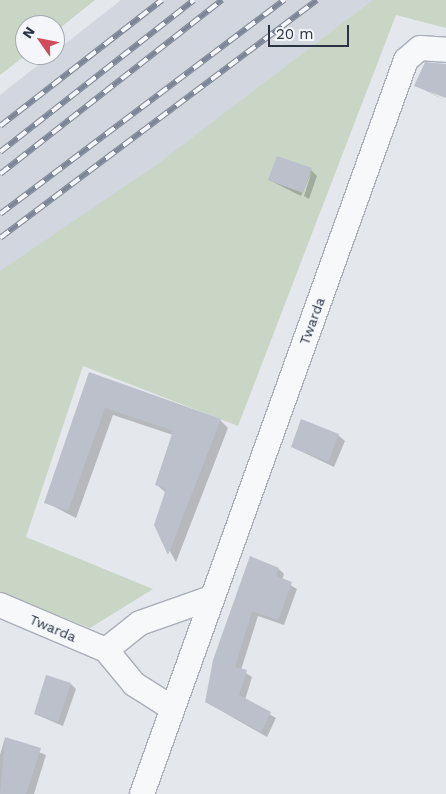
<!DOCTYPE html>
<style>
body{margin:0}
#map{position:relative;width:446px;height:794px;overflow:hidden;background:#e4e7ec;font-family:"Work Sans",sans-serif}
div>[style]{position:absolute}
.built>*{inset:0;background:#d2d6de}
.green>*{inset:0;background:#c9d6c5}
.shadow>*{inset:0;background:#0003}
.building>*{inset:0;background:#bbc0ca}
.roads{filter:drop-shadow(1px 0 #a9aeb7) drop-shadow(-1px 0 #a9aeb7) drop-shadow(0 1px #a9aeb7) drop-shadow(0 -1px #a9aeb7)}
.street>*{height:24px;margin:-12px;padding:0 12px;transform-origin:12px;border-radius:12px;background:#f7f8fa}
.rail>*{height:5.5px;margin-top:-2.75px;transform-origin:0;background:repeating-linear-gradient(90deg,#f4f6f9 0 11px,#7d8696 0 22px);box-sizing:border-box;border-block:1px solid #7d8696}
span{translate:-50% -50%;white-space:nowrap;text-align:center;line-height:1.15;-webkit-text-stroke:4px #f4f6f9;paint-order:stroke}
.street-label{font-size:14px;color:#2b3445}
.north{position:absolute;left:15px;top:15px;width:50px;height:50px;box-sizing:border-box;background:#f4f6f9;border:1px solid #a4a8b1;border-radius:50%;rotate:303deg;font-size:14px;font-weight:700;line-height:20px;text-align:center;color:#2b3445}
.north::after{content:'';display:block;margin:auto;width:18px;height:22px;background:#d1495b;clip-path:polygon(50% 0,100% 100%,50% 72%,0 100%)}
.scale{position:absolute;left:268px;top:25px;width:81px;height:22px;box-sizing:border-box;border:2px solid #2b3445;border-top:0;padding-left:6px;font-size:15px;line-height:18px;white-space:nowrap;color:#2b3445;-webkit-text-stroke:4px #f4f6f9;paint-order:stroke}
</style>
<div id="map">
<div class="built">
<i style="clip-path:polygon(121px 0,406px 0,0 290px,0 95px)"></i>
</div>
<div class="green">
<i style="clip-path:polygon(0 0,95px 0,55px 32px,55px 25px,25px 25px,26px 55px,0 75px)"></i>
<i style="clip-path:polygon(373px 0,446px 0,446px 28px,396px 15px,238px 426px,83px 366px,26px 537px,153px 589px,90px 628px,0 592px,0 271px,155px 166px)"></i>
</div>
<div class="shadow">
<i style="clip-path:polygon(446px 65px,446px 97px,421px 87px,446px 101px,415px 85px)"></i>
<i style="clip-path:polygon(311px 170px,317px 176px,309px 199px,304px 196px,312px 171px,301px 196px,269px 180px)"></i>
<i style="clip-path:polygon(90px 374px,220px 420px,228px 428px,176px 562px,155px 525px,166px 493px,157px 485px,173px 435px,113px 415px,76px 518px,45px 502px)"></i>
<i style="clip-path:polygon(338px 435px,345px 441px,334px 467px,292px 447px)"></i>
<i style="clip-path:polygon(279px 569px,284px 574px,282px 580px,297px 589px,284px 625px,258px 616px,241px 670px,252px 677px,245px 700px,276px 718px,267px 737px,206px 702px,214px 660px)"></i>
<i style="clip-path:polygon(71px 684px,76px 689px,63px 726px,35px 714px)"></i>
<i style="clip-path:polygon(5px 738px,46px 755px,34px 794px,0 794px,0 755px)"></i>
</div>
<div class="building">
<i style="clip-path:polygon(425px 62px,446px 64px,446px 98px,414px 86px)"></i>
<i style="clip-path:polygon(277px 156px,312px 168px,303px 193px,268px 180px)"></i>
<i style="clip-path:polygon(89px 372px,221px 419px,168px 555px,154px 525px,166px 489px,155px 485px,173px 431px,105px 408px,68px 511px,44px 503px)"></i>
<i style="clip-path:polygon(301px 419px,339px 434px,328px 462px,291px 447px)"></i>
<i style="clip-path:polygon(250px 556px,279px 568px,276px 576px,292px 582px,278px 620px,252px 611px,235px 667px,247px 670px,239px 695px,271px 712px,261px 732px,205px 702px,213px 660px)"></i>
<i style="clip-path:polygon(46px 675px,71px 683px,58px 722px,34px 714px)"></i>
<i style="clip-path:polygon(5px 737px,41px 748px,26px 794px,0 794px)"></i>
</div>
<div class="roads">
<div class="street">
<i style="left:0;top:605px;width:115px;rotate:23deg"></i>
<i style="left:106px;top:650px;width:44px;rotate:50.5deg"></i>
<i style="left:134px;top:684px;width:45px;rotate:32.3deg"></i>
<i style="left:106px;top:650px;width:43px;rotate:-38.5deg"></i>
<i style="left:140px;top:623px;width:75px;rotate:-19.4deg"></i>
<i style="left:142px;top:794px;width:780px;rotate:-70.22deg"></i>
<i style="left:406px;top:60px;width:18px;rotate:-41deg"></i>
<i style="left:420px;top:48px;width:26px;rotate:4deg"></i>
</div>
</div>
<div class="rail">
<i style="left:0;top:126px;width:205px;rotate:-37.9deg"></i>
<i style="left:0;top:152px;width:246px;rotate:-38.1deg"></i>
<i style="left:0;top:174px;width:282px;rotate:-38.1deg"></i>
<i style="left:0;top:214px;width:356px;rotate:-37deg"></i>
<i style="left:0;top:238px;width:396px;rotate:-36.9deg"></i>
</div>
<div class="street-label">
<span style="left:312px;top:321px;rotate:-70deg">Twarda</span>
<span style="left:53px;top:628px;rotate:23deg">Twarda</span>
</div>
<div class="north">N</div>
<div class="scale">20 m</div>
</div>
